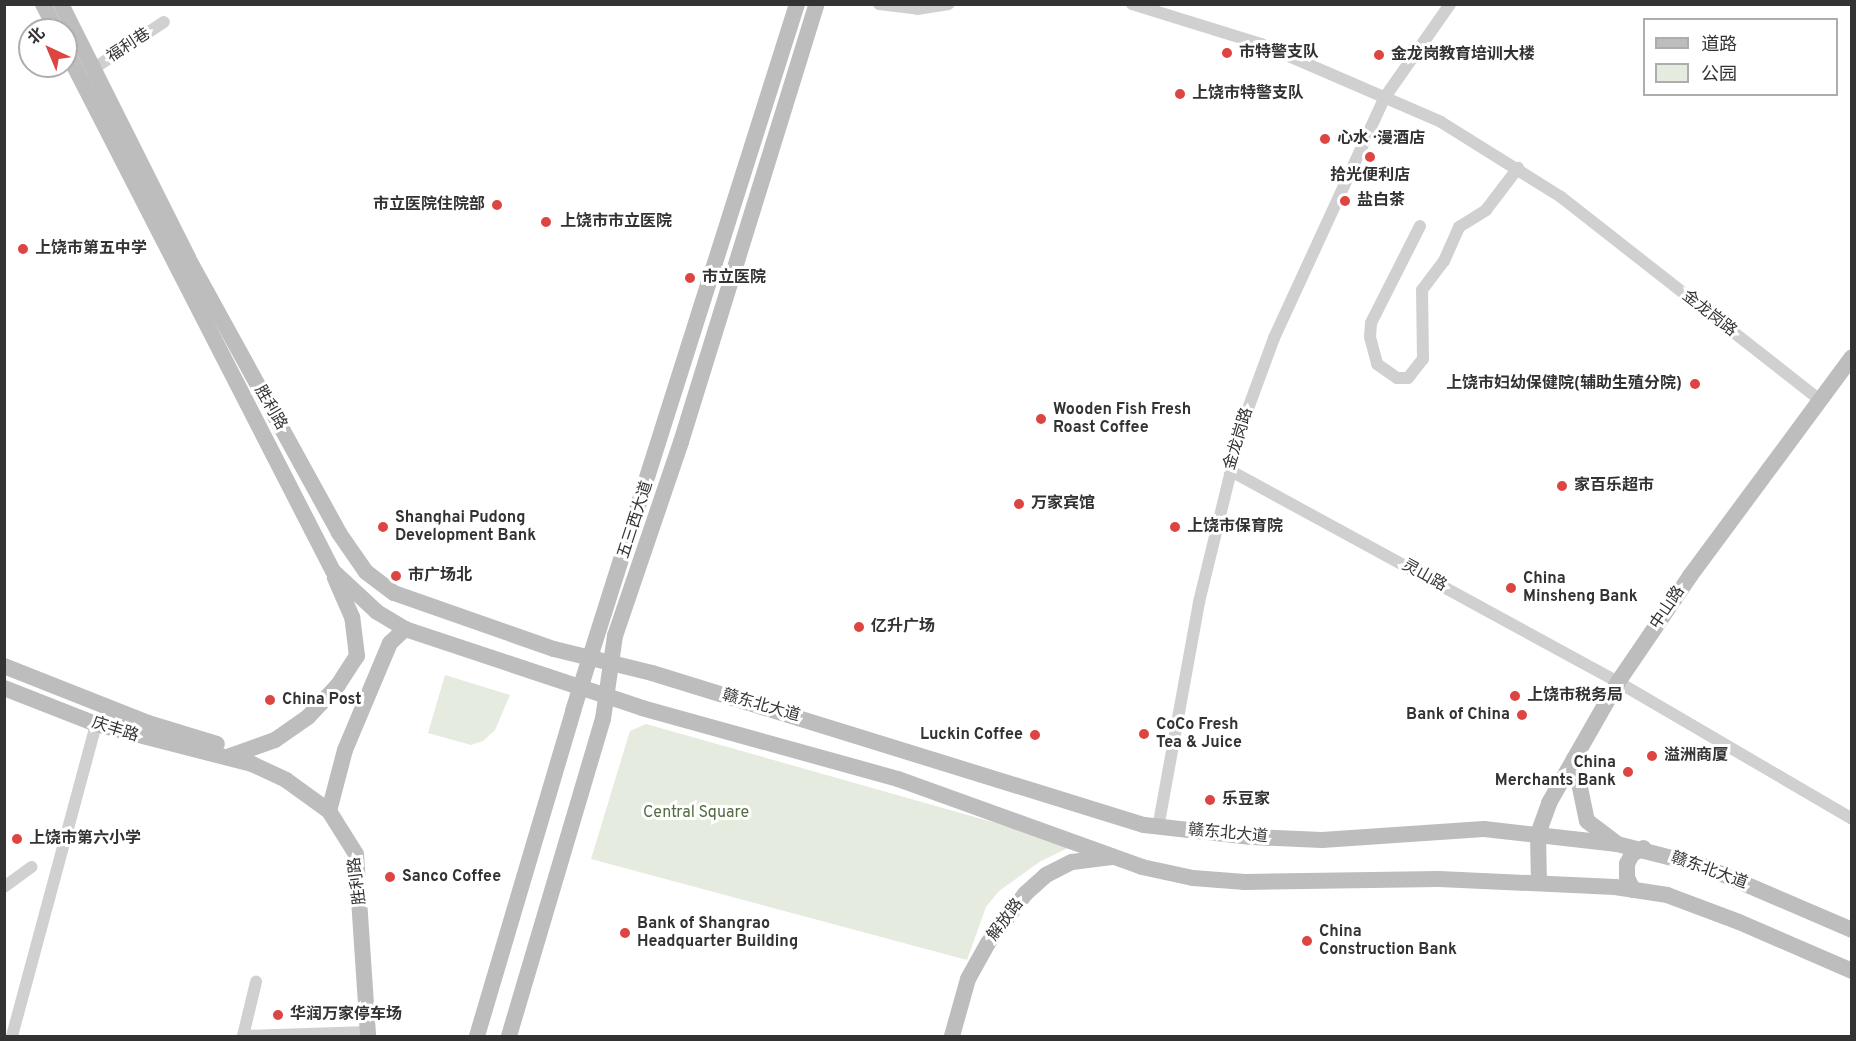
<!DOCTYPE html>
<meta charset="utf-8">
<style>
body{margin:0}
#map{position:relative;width:1856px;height:1041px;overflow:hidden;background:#fff;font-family:Overpass,"Noto Sans SC",sans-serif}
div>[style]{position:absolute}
.green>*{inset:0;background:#e5ebdf}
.street>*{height:12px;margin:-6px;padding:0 6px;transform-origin:6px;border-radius:6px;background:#d0d0d0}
.secondary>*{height:16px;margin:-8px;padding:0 8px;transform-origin:8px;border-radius:8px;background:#bdbdbd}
.dots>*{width:16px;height:16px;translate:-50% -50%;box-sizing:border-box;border:3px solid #fff;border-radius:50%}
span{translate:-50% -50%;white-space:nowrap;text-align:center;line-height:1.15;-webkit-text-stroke:6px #fff;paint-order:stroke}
.street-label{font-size:16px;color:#333}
.poi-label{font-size:16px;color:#333;font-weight:700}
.left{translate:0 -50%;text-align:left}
.right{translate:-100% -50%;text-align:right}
.park-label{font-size:16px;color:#526d41}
.frame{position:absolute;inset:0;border:6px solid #333;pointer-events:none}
.legend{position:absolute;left:1643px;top:18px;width:195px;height:78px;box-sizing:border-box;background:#fff;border:2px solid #adadad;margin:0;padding:8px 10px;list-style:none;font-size:18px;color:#333}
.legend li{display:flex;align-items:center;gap:12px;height:30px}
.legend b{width:30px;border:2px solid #adadad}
.north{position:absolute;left:18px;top:18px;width:60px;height:60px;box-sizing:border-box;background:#fff;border:2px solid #adadad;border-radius:50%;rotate:316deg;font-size:16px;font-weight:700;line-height:24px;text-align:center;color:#333}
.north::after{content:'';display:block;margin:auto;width:21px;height:27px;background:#dd4542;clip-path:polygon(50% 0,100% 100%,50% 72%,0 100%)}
</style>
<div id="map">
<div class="green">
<i style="clip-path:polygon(445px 675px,510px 695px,495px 730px,483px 741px,471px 745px,428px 733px)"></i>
<i style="clip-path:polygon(646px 724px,1074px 845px,1041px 861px,999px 891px,986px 907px,967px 960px,591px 859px,630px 731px)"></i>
</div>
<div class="street">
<i style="left:879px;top:4px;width:38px;rotate:7deg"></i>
<i style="left:917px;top:9px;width:32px;rotate:-9deg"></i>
<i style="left:1132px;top:4px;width:135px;rotate:17.2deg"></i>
<i style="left:1261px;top:44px;width:196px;rotate:23.4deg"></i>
<i style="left:1441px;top:122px;width:142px;rotate:32deg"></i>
<i style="left:1561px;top:197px;width:328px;rotate:38.1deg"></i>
<i style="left:93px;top:69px;width:85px;rotate:-33.5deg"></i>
<i style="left:1420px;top:226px;width:109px;rotate:116.8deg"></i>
<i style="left:1371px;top:323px;width:14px;rotate:94deg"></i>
<i style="left:1370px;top:337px;width:28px;rotate:75deg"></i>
<i style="left:1377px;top:364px;width:24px;rotate:35deg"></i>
<i style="left:1397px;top:378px;width:11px"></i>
<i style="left:1408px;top:378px;width:24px;rotate:-52deg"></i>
<i style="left:1423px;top:359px;width:69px;rotate:-90.8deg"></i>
<i style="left:1422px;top:290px;width:36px;rotate:-53deg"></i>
<i style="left:1444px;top:261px;width:37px;rotate:-66deg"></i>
<i style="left:1459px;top:227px;width:32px;rotate:-32deg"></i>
<i style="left:1486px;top:210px;width:53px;rotate:-52.7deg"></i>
<i style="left:1229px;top:470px;width:443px;rotate:28.6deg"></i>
<i style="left:1618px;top:682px;width:271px;rotate:30.3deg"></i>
<i style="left:1158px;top:828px;width:230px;rotate:-79.7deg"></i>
<i style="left:1199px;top:602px;width:182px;rotate:-76.3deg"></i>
<i style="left:1242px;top:425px;width:93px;rotate:-69.8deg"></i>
<i style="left:1274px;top:338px;width:265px;rotate:-65.3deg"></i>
<i style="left:1385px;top:97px;width:113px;rotate:-55deg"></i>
<i style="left:4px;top:887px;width:34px;rotate:-36deg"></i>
<i style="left:12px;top:1036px;width:323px;rotate:-74.9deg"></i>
<i style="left:243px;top:1036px;width:125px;rotate:-1.8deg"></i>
<i style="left:243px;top:1036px;width:56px;rotate:-76.5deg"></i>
</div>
<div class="secondary">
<i style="left:43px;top:4px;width:29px;rotate:63deg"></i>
<i style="left:61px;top:4px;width:284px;rotate:63.4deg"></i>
<i style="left:188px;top:258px;width:314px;rotate:61.2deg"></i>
<i style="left:339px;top:533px;width:47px;rotate:55.3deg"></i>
<i style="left:366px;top:572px;width:35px;rotate:37deg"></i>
<i style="left:394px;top:593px;width:170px;rotate:19.3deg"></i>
<i style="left:554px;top:649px;width:101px;rotate:13.8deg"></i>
<i style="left:652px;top:673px;width:515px;rotate:17.17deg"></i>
<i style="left:1144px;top:825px;width:108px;rotate:6.4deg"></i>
<i style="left:1251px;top:837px;width:71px;rotate:2.4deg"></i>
<i style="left:1322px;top:840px;width:162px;rotate:-3.9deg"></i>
<i style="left:1484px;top:829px;width:134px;rotate:6.4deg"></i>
<i style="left:1617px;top:844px;width:89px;rotate:14.3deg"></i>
<i style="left:1703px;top:866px;width:162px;rotate:23.2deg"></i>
<i style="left:66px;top:50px;width:585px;rotate:62.87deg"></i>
<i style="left:333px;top:571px;width:60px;rotate:43deg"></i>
<i style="left:377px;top:612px;width:33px;rotate:31deg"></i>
<i style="left:405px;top:629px;width:250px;rotate:18.4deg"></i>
<i style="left:642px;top:708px;width:266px;rotate:15.5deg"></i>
<i style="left:898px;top:779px;width:259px;rotate:19.8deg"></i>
<i style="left:1142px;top:867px;width:52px;rotate:12.2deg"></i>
<i style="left:1193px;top:878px;width:52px;rotate:4.4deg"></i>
<i style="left:1245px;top:882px;width:194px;rotate:-0.9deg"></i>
<i style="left:1439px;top:879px;width:176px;rotate:2.6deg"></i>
<i style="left:1615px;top:887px;width:53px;rotate:8.7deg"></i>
<i style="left:1667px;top:895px;width:77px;rotate:20.6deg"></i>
<i style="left:1739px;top:922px;width:123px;rotate:23.4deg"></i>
<i style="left:4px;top:666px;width:155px;rotate:21.6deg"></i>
<i style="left:148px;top:723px;width:72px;rotate:16.9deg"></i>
<i style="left:4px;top:688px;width:99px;rotate:21.4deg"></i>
<i style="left:96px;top:724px;width:161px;rotate:14.4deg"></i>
<i style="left:252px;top:764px;width:38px;rotate:25deg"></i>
<i style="left:286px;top:780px;width:53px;rotate:35.8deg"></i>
<i style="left:329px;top:811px;width:51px;rotate:57.9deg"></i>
<i style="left:356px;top:854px;width:182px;rotate:86.2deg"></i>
<i style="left:230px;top:756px;width:48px;rotate:-19.6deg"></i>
<i style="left:275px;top:740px;width:40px;rotate:-34.9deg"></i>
<i style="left:308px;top:717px;width:44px;rotate:-46.8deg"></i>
<i style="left:338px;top:685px;width:35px;rotate:-57deg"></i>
<i style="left:357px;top:656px;width:39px;rotate:-97deg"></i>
<i style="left:352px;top:617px;width:43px;rotate:-113.6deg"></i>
<i style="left:1574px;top:759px;width:63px;rotate:78.2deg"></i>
<i style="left:1587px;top:821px;width:36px;rotate:37deg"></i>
<i style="left:329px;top:811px;width:63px;rotate:-75.3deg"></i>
<i style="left:345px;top:750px;width:116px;rotate:-67.2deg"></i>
<i style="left:390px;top:643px;width:21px;rotate:-43deg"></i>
<i style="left:1539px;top:883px;width:49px;rotate:-91.2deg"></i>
<i style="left:1538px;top:834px;width:33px;rotate:-70deg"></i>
<i style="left:1549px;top:803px;width:139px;rotate:-60.3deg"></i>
<i style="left:1618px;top:682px;width:128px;rotate:-55.8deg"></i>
<i style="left:1690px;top:576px;width:272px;rotate:-53.5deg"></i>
<i style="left:1633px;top:890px;width:14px;rotate:-115deg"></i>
<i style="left:1627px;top:877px;width:13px;rotate:-90deg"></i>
<i style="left:1627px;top:864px;width:11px;rotate:-63deg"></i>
<i style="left:1632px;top:854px;width:13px;rotate:-27deg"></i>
<i style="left:477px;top:1036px;width:339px;rotate:-73.5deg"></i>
<i style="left:573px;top:711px;width:742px;rotate:-72.42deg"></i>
<i style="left:509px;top:1036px;width:331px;rotate:-73.5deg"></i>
<i style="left:603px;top:719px;width:84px;rotate:-81.8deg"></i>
<i style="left:615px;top:636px;width:205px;rotate:-71.2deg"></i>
<i style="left:681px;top:442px;width:459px;rotate:-72.8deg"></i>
<i style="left:952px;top:1036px;width:59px;rotate:-74.3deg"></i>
<i style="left:968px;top:979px;width:41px;rotate:-60.9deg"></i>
<i style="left:988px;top:943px;width:61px;rotate:-52.9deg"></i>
<i style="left:1025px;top:894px;width:28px;rotate:-42deg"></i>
<i style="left:1046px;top:875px;width:29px;rotate:-27deg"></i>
<i style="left:1072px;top:862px;width:40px;rotate:-7.1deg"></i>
</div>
<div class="dots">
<i style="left:1227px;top:53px;background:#dd4542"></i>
<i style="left:1379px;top:55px;background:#dd4542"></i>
<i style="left:1180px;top:94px;background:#dd4542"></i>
<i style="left:1325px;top:139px;background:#dd4542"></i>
<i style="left:1370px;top:157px;background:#dd4542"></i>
<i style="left:1345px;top:201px;background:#dd4542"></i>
<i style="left:497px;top:205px;background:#dd4542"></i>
<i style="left:546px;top:222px;background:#dd4542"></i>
<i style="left:23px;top:249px;background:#dd4542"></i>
<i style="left:690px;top:278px;background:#dd4542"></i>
<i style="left:1695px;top:384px;background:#dd4542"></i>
<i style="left:1041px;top:419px;background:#dd4542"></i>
<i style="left:1562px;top:486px;background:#dd4542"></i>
<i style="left:1019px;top:504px;background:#dd4542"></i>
<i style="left:383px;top:527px;background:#dd4542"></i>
<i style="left:1175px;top:527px;background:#dd4542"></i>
<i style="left:396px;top:576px;background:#dd4542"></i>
<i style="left:1511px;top:588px;background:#dd4542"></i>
<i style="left:859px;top:627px;background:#dd4542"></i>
<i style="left:1515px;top:696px;background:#dd4542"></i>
<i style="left:270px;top:700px;background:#dd4542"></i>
<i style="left:1522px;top:715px;background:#dd4542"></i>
<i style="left:1144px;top:734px;background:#dd4542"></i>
<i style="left:1035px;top:735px;background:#dd4542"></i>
<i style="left:1652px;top:756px;background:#dd4542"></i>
<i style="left:1628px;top:772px;background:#dd4542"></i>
<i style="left:1210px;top:800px;background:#dd4542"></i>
<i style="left:17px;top:839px;background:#dd4542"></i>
<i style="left:390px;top:877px;background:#dd4542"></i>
<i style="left:625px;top:933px;background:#dd4542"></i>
<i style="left:1307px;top:941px;background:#dd4542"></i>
<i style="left:278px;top:1015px;background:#dd4542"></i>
</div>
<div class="street-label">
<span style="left:129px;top:46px;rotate:-33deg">福利巷</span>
<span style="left:1709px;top:314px;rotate:38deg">金龙岗路</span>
<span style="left:270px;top:408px;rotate:60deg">胜利路</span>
<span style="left:1239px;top:439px;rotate:-73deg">金龙岗路</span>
<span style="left:636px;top:520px;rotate:-72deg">五三西大道</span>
<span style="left:1424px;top:576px;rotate:29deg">灵山路</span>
<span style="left:1668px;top:608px;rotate:-56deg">中山路</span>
<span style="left:761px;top:706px;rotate:16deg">赣东北大道</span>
<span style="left:115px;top:730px;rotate:18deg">庆丰路</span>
<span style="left:1228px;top:834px;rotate:5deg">赣东北大道</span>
<span style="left:1709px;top:871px;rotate:20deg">赣东北大道</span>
<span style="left:358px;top:881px;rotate:-97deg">胜利路</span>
<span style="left:1006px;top:920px;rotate:-53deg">解放路</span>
</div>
<div class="poi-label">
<span class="left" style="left:1239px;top:53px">市特警支队</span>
<span class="left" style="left:1391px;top:55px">金龙岗教育培训大楼</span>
<span class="left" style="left:1192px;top:94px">上饶市特警支队</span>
<span class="left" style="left:1337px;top:139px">心水 · 漫酒店</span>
<span style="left:1370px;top:176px">拾光便利店</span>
<span class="left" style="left:1357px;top:201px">盐白茶</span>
<span class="right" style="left:485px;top:205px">市立医院住院部</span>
<span class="left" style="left:560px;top:222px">上饶市市立医院</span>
<span class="left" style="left:35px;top:249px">上饶市第五中学</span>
<span class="left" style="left:702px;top:278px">市立医院</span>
<span class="right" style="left:1682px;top:384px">上饶市妇幼保健院(辅助生殖分院)</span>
<span class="left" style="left:1053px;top:419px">Wooden Fish Fresh<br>Roast Coffee</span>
<span class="left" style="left:1574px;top:486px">家百乐超市</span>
<span class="left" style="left:1031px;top:504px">万家宾馆</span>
<span class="left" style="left:395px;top:527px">Shanghai Pudong<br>Development Bank</span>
<span class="left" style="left:1187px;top:527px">上饶市保育院</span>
<span class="left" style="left:408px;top:576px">市广场北</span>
<span class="left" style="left:1523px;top:588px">China<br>Minsheng Bank</span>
<span class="left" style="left:871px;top:627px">亿升广场</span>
<span class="left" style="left:1527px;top:696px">上饶市税务局</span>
<span class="left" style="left:282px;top:700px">China Post</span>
<span class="right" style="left:1510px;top:715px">Bank of China</span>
<span class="left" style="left:1156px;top:734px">CoCo Fresh<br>Tea &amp; Juice</span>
<span class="right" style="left:1023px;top:735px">Luckin Coffee</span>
<span class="left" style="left:1664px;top:756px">溢洲商厦</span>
<span class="right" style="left:1616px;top:772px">China<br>Merchants Bank</span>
<span class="left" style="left:1222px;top:800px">乐豆家</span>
<span class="left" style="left:29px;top:839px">上饶市第六小学</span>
<span class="left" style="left:402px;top:877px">Sanco Coffee</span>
<span class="left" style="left:637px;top:933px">Bank of Shangrao<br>Headquarter Building</span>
<span class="left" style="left:1319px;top:941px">China<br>Construction Bank</span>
<span class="left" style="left:290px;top:1015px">华润万家停车场</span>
</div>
<div class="park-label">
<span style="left:696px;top:813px">Central Square</span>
</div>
<div class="frame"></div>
<ul class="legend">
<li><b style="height:8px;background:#bdbdbd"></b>道路</li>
<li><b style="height:16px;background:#e5ebdf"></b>公园</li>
</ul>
<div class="north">北</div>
</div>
